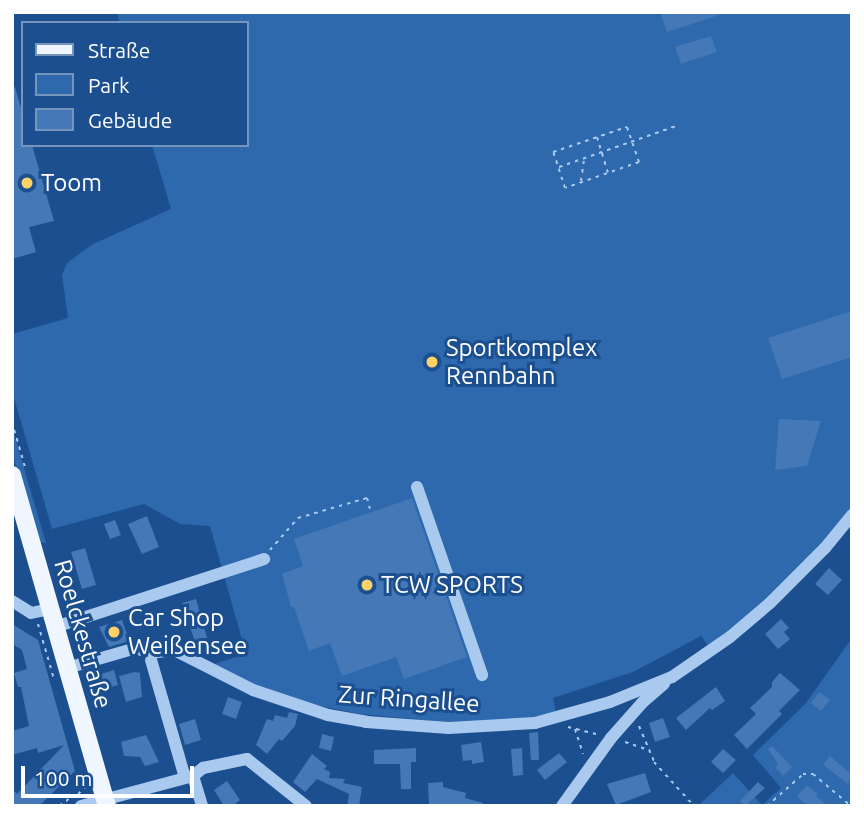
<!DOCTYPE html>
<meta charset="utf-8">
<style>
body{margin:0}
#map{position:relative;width:864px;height:818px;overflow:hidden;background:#1b4f8f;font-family:Ubuntu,sans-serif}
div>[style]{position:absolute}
.green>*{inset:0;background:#2e69ad}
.building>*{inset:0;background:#4478b7}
.path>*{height:2px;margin-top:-1px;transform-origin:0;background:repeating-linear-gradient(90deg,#a9c9ee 0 3.5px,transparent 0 8.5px)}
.minor>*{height:12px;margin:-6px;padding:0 6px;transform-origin:6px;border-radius:6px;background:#a9c9ee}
.major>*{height:18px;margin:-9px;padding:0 9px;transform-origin:9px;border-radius:9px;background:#f0f6ff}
.dots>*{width:19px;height:19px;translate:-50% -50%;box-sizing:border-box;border:4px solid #1b4f8f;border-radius:50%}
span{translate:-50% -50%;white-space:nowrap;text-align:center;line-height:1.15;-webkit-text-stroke:6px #1b4f8f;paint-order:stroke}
.poi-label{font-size:24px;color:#fff}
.left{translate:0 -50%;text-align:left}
.street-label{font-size:24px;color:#fff}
.frame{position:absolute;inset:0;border:14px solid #fff;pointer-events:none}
.legend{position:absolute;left:21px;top:21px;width:228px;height:126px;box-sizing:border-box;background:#1b4f8f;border:2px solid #7695bc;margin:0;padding:9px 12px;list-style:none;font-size:21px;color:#fff}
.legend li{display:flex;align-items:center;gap:14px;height:35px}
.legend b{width:35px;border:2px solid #7695bc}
.scale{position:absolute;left:21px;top:766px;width:173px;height:32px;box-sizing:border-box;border:4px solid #fff;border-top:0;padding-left:9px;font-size:21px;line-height:24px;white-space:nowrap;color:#fff;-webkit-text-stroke:5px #1b4f8f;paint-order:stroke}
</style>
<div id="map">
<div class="green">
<i style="clip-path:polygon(117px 12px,852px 12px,852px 510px,798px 572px,710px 648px,701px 636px,633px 672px,553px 698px,556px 713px,530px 720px,465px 724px,360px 714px,310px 704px,253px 685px,211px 665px,246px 654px,210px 526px,180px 524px,144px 504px,52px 529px,12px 391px,12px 334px,68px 318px,62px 275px,67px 263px,93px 244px,171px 209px,152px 145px,247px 145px,247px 23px,120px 23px)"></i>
<i style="clip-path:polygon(12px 427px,46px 543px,38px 542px,12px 453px)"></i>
<i style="clip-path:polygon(852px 638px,852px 806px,698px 806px,733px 773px,762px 805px,781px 788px,753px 755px,806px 703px)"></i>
</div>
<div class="building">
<i style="clip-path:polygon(660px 12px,722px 12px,722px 14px,667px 32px)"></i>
<i style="clip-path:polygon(711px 36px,717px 52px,681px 64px,675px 47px)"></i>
<i style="clip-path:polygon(15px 87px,23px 115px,23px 145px,32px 145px,54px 221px,29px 227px,36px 252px,12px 259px,12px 88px)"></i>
<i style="clip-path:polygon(852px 311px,852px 357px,782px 379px,768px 338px)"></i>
<i style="clip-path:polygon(779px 419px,821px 421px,807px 466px,775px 470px)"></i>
<i style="clip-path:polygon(412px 498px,467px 657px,404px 679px,396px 657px,342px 676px,330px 643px,309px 651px,294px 607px,291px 607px,282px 574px,303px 566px,294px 539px)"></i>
<i style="clip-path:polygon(147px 516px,159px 547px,142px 554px,128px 524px)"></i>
<i style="clip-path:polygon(115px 520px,121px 535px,110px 539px,104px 524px)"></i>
<i style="clip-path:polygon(85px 548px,96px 585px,82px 589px,71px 552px)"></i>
<i style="clip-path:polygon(829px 568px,842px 580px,828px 595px,815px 584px)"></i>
<i style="clip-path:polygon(196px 599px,207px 638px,195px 642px,182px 603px)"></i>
<i style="clip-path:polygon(781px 619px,789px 628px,784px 632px,790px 639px,778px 649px,765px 634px)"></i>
<i style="clip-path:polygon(122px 620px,128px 637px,126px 642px,109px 647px,99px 627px)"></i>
<i style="clip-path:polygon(12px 624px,38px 640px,75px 771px,39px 806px,12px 806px,12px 789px,17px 794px,64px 745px,38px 753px,37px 748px,12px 755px,12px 731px,29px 726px,21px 687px,18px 687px,14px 673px,27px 669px,22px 650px,12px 644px)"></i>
<i style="clip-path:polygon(114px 670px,118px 685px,105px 689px,101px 674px)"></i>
<i style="clip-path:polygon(135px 672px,140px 673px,142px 697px,126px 702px,119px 676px)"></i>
<i style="clip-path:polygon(780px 673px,800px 690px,779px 711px,782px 714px,747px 749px,734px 735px,756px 714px,750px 708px,772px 687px,772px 682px)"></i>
<i style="clip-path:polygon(716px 687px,725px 701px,712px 710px,710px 708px,686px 730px,676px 718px)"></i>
<i style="clip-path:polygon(819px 692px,830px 700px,821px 711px,811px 703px)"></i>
<i style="clip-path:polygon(228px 697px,242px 702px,236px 719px,222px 714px)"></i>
<i style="clip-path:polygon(289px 712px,298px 714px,295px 726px,282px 741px,279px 739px,267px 754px,256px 745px,267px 719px,273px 721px,275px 715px,287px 718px)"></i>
<i style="clip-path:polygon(663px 718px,670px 737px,655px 742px,649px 723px)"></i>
<i style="clip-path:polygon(195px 719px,201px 740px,185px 745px,179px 724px)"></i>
<i style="clip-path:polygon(538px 732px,539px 760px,531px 760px,529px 733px)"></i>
<i style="clip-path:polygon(322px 734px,334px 737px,331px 751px,319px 748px)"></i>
<i style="clip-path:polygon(146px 735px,159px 762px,145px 766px,140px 757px,124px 756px,121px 742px)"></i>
<i style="clip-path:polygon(481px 742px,484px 762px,472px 764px,472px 760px,463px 761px,461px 745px)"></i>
<i style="clip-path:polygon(772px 746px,792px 767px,783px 776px,775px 767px,778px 764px,768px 749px)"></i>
<i style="clip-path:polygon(416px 748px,416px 762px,411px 762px,411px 789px,401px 789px,400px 764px,374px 764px,374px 750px)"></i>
<i style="clip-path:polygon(522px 748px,523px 775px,513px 776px,511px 749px)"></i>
<i style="clip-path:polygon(723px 749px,736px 760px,723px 773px,711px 762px)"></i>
<i style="clip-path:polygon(559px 753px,567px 762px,545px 780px,537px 770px)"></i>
<i style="clip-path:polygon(312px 754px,327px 766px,324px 769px,330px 772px,329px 778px,345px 779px,343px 783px,362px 787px,359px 806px,347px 806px,349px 794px,317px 779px,305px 792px,293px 782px)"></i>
<i style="clip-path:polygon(830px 756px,852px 775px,848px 784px,823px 765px)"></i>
<i style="clip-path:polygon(645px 773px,651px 792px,616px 805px,607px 784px)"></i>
<i style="clip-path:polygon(227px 781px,240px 800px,232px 806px,224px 806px,214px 790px)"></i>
<i style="clip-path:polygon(443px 782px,443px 787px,466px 793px,465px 798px,483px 803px,482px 806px,429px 804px,428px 783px)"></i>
<i style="clip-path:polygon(758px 782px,765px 788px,745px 806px,740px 801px)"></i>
<i style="clip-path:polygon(807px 785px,818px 794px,816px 796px,828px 806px,808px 806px,797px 796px)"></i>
</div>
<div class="path">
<i style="left:627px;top:127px;width:37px;rotate:71deg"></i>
<i style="left:639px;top:162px;width:78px;rotate:160.6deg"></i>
<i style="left:565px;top:188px;width:38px;rotate:-108deg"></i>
<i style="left:553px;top:152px;width:78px;rotate:-18.7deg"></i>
<i style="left:597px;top:137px;width:37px;rotate:73deg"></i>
<i style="left:559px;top:167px;width:124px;rotate:-19.3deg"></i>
<i style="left:581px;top:181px;width:22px;rotate:-82deg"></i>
<i style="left:12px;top:422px;width:47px;rotate:73.9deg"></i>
<i style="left:270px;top:550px;width:43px;rotate:-48.8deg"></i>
<i style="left:298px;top:518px;width:72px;rotate:-16.2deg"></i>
<i style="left:367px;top:498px;width:11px;rotate:75deg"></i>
<i style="left:38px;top:624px;width:57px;rotate:73.8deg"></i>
<i style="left:639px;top:726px;width:39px;rotate:67deg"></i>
<i style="left:654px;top:762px;width:59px;rotate:47.7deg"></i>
<i style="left:568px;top:727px;width:33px;rotate:14deg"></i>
<i style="left:575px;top:729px;width:26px;rotate:72deg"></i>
<i style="left:625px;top:742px;width:24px;rotate:19deg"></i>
<i style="left:78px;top:794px;width:12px;rotate:-42deg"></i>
<i style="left:59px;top:806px;width:17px;rotate:-36deg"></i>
<i style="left:767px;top:806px;width:48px;rotate:-41.6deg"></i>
<i style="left:803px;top:774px;width:10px"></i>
<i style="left:813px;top:774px;width:50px;rotate:40.1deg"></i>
</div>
<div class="minor">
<i style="left:417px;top:487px;width:199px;rotate:70.9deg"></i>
<i style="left:12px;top:601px;width:22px;rotate:32deg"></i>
<i style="left:31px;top:613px;width:19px;rotate:-12deg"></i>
<i style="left:55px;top:627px;width:220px;rotate:-18deg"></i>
<i style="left:149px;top:653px;width:130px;rotate:73.9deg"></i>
<i style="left:67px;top:668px;width:72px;rotate:-16.2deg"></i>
<i style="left:136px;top:648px;width:14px;rotate:21deg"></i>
<i style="left:149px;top:653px;width:25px;rotate:-7deg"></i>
<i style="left:174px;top:650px;width:89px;rotate:26.9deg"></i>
<i style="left:253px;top:690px;width:79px;rotate:18.4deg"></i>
<i style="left:328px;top:715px;width:39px;rotate:10deg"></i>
<i style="left:366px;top:722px;width:83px;rotate:4.1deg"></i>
<i style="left:449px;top:728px;width:86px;rotate:-3.3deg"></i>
<i style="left:535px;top:723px;width:78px;rotate:-15.6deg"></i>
<i style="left:610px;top:702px;width:67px;rotate:-22deg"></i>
<i style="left:672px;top:677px;width:70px;rotate:-34.6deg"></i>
<i style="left:730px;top:637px;width:52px;rotate:-40.4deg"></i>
<i style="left:770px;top:603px;width:78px;rotate:-45deg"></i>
<i style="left:825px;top:548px;width:43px;rotate:-50.7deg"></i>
<i style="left:193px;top:776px;width:13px;rotate:-39deg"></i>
<i style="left:203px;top:768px;width:45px;rotate:-11.6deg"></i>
<i style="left:247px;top:759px;width:75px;rotate:38.5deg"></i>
<i style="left:81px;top:806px;width:116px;rotate:-15deg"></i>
<i style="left:193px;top:776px;width:31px;rotate:73deg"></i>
<i style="left:562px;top:806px;width:84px;rotate:-54.2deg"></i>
<i style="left:611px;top:738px;width:48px;rotate:-48.4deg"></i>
<i style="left:643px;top:702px;width:28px;rotate:-41deg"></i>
</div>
<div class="major">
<i style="left:12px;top:475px;width:344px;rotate:74deg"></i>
</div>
<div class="dots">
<i style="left:27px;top:183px;background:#ffd166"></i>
<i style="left:432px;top:362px;background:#ffd166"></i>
<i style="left:367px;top:585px;background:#ffd166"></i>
<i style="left:114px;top:632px;background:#ffd166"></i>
</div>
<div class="poi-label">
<span class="left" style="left:41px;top:183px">Toom</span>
<span class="left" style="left:446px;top:362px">Sportkomplex<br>Rennbahn</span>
<span class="left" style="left:381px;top:585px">TCW SPORTS</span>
<span class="left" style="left:128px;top:632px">Car Shop<br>Weißensee</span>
</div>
<div class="street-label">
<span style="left:83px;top:634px;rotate:74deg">Roelckestraße</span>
<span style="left:409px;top:699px;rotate:4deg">Zur Ringallee</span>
</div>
<div class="frame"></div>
<ul class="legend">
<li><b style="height:9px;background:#f0f6ff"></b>Straße</li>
<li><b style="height:19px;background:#2e69ad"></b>Park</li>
<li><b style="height:19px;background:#4478b7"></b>Gebäude</li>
</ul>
<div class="scale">100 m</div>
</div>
